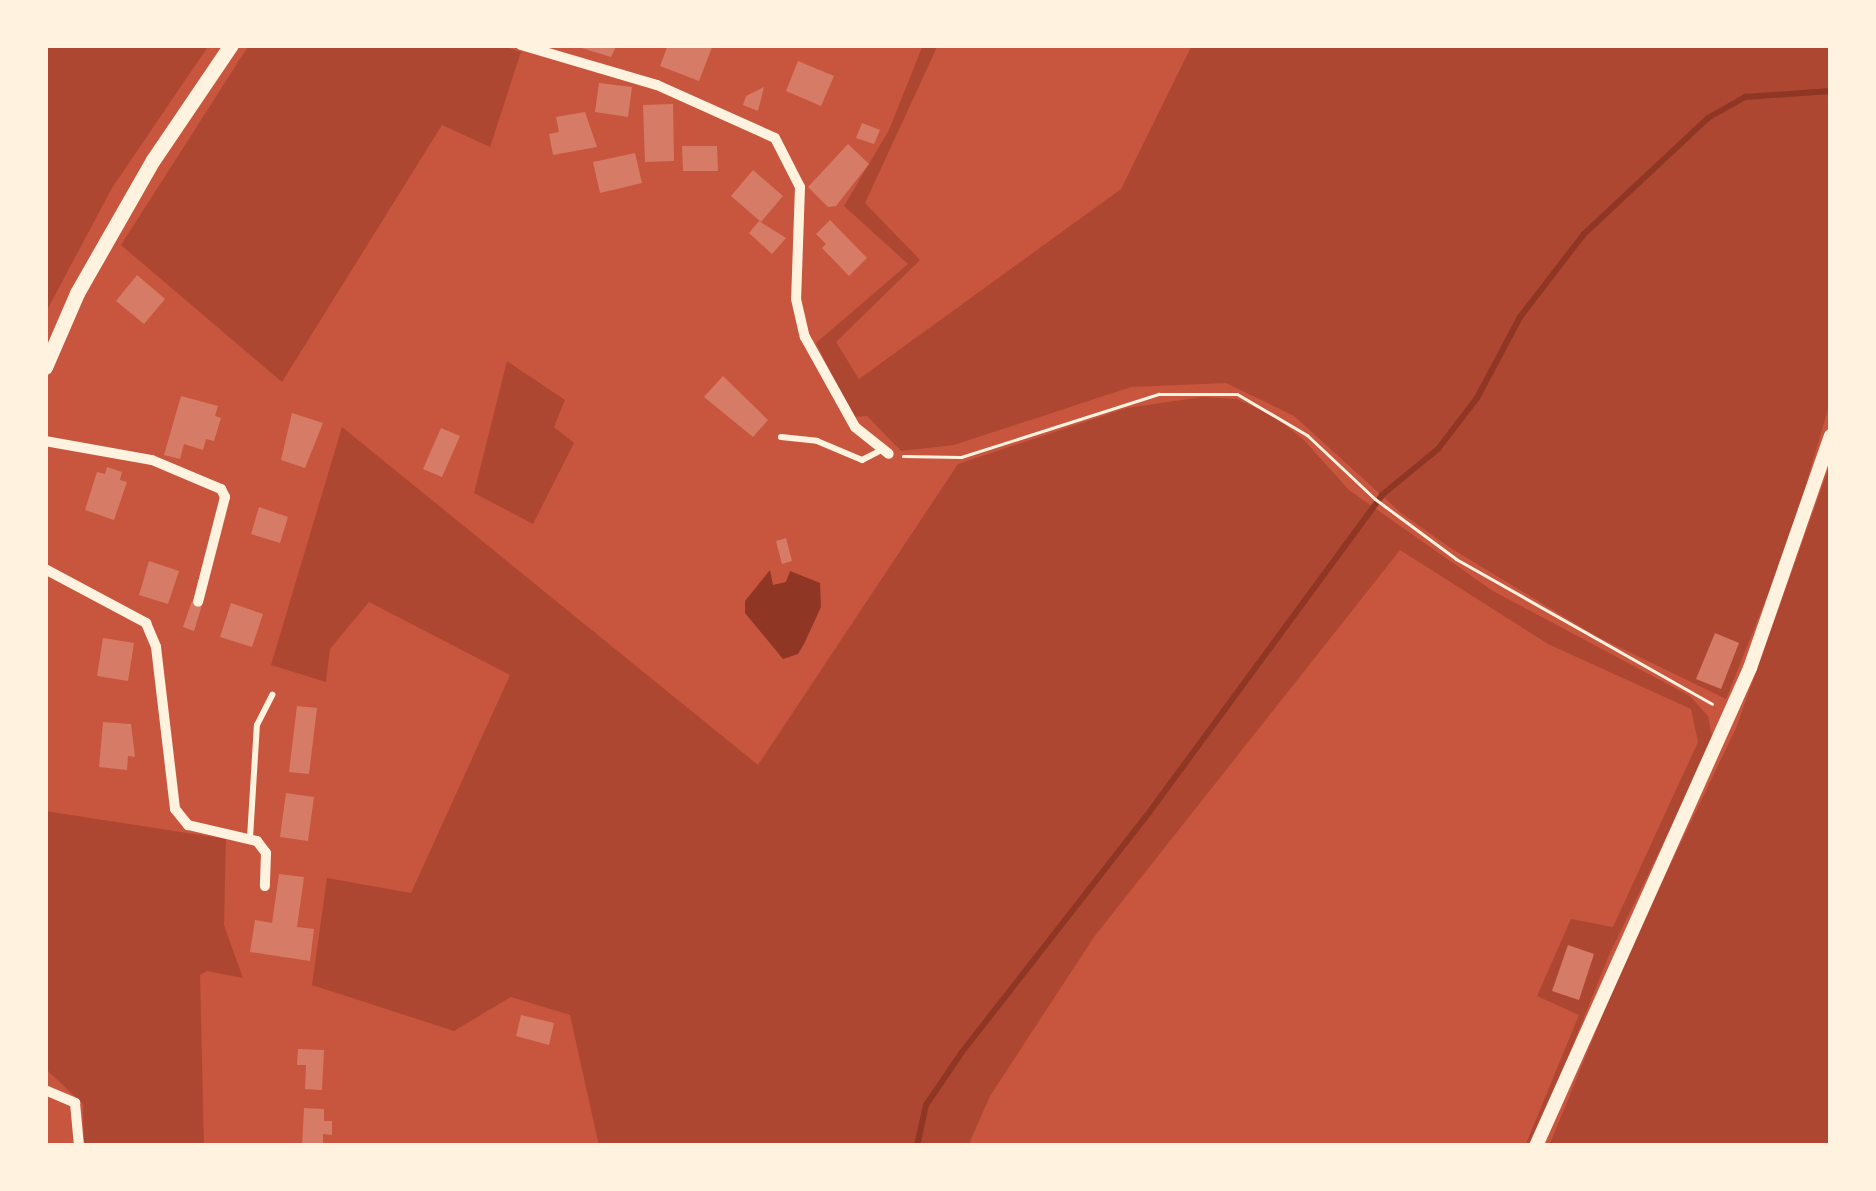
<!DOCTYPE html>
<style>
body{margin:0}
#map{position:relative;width:1876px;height:1191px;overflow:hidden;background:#c8553d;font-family:Ubuntu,sans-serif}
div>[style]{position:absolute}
.green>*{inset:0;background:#ae4732}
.water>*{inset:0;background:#8f3625}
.stream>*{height:6px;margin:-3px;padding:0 3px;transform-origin:3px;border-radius:3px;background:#8f3625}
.building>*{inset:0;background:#d67c66}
.path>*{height:3px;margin:-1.5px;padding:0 1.5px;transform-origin:1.5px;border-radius:1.5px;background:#fff3e0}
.service>*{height:6px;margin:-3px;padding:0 3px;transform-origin:3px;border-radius:3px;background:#fff3e0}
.minor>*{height:10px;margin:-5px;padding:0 5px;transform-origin:5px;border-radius:5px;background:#fff3e0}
.tertiary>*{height:14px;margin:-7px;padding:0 7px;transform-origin:7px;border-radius:7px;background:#fff3e0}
.secondary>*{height:15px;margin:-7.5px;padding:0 7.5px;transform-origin:7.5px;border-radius:7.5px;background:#fff3e0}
span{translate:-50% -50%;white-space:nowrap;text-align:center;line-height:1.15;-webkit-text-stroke:9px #fff3e0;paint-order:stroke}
.frame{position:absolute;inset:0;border:48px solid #fff3e0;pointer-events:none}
</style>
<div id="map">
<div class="green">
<i style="clip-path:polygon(45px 45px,209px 45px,112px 188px,45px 314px)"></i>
<i style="clip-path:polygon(249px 45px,499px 45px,521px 52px,490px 147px,442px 125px,282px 382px,121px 245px)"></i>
<i style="clip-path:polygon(923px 45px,938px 45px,865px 203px,920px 260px,836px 342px,859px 379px,1121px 189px,1192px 45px,1831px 45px,1831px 399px,1790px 539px,1726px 699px,1596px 636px,1452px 549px,1401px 513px,1294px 416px,1226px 383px,1131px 387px,954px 445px,901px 451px,867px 416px,853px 417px,816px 343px,908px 264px,844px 206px,889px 130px)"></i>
<i style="clip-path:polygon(507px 361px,565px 400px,554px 427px,574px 443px,533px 524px,474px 493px)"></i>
<i style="clip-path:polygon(1202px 397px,1237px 399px,1275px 417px,1303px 439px,1349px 490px,1493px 591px,1690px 696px,1708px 716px,1712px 738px,1706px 755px,1610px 953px,1532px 1146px,1525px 1146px,1579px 1015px,1537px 996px,1571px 919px,1613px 927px,1698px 742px,1691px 709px,1548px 644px,1400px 550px,1094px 937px,990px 1096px,968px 1146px,599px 1146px,570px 1015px,511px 997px,454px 1031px,312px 985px,327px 878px,411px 893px,510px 675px,369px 602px,330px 649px,326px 682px,271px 665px,342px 427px,758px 765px,958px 464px,1127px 408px)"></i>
<i style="clip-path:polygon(1831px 462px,1831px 1146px,1549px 1146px,1628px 953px,1736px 728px)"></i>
<i style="clip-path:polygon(45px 811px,226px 839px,224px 925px,243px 978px,207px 971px,200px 975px,204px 1146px,84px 1146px,83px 1104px,48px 1071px)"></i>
</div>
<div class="water">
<i style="clip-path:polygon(770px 570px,773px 585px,786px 582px,790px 571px,820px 583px,821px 607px,804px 644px,798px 654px,783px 659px,745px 613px,745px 601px)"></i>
</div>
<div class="stream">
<i style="left:917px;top:1146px;width:42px;rotate:-77.6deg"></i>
<i style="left:926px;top:1105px;width:64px;rotate:-55.8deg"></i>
<i style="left:962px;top:1052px;width:297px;rotate:-52deg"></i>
<i style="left:1145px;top:818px;width:401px;rotate:-53.7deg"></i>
<i style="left:1382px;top:495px;width:72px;rotate:-39.4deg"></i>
<i style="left:1438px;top:449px;width:64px;rotate:-52.6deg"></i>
<i style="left:1477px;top:398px;width:92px;rotate:-62deg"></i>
<i style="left:1520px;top:317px;width:105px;rotate:-52.4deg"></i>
<i style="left:1584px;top:234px;width:170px;rotate:-43.1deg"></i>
<i style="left:1708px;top:118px;width:43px;rotate:-29.6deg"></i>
<i style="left:1745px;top:97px;width:86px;rotate:-4deg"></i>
</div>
<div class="building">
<i style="clip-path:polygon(572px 45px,617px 45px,611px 57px)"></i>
<i style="clip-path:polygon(668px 45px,713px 45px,699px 81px,660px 66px)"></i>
<i style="clip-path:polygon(798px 61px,834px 76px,821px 106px,786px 91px)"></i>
<i style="clip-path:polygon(599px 83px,632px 87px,628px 117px,595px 112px)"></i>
<i style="clip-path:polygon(764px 87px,758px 111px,743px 105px,746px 96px)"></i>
<i style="clip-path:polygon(673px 104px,674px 161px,645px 162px,643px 105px)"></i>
<i style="clip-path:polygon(585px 112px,597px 147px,553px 155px,549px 134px,559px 132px,556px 117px)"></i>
<i style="clip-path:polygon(862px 123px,880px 130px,874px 144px,856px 138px)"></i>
<i style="clip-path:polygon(848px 144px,869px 164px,836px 206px,828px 207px,808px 187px)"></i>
<i style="clip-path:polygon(682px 146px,717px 146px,718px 171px,683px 171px)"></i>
<i style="clip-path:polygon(635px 153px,642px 183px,600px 193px,593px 162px)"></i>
<i style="clip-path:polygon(753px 170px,783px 196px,761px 222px,731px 196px)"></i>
<i style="clip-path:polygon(830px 220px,867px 258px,849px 276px,822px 248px,826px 244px,816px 234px)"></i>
<i style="clip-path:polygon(759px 221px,786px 238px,772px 254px,749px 233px)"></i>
<i style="clip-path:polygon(137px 275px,165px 299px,144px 324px,116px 301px)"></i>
<i style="clip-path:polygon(723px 376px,768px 420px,753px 437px,704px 397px)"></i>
<i style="clip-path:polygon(181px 396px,218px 406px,215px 416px,221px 418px,214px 441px,206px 439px,203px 450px,184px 444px,180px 459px,164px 455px)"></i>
<i style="clip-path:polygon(292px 413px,323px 423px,305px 468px,281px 460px)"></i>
<i style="clip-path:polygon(441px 428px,460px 436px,442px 477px,423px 469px)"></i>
<i style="clip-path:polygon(107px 467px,122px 472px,120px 480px,127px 482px,114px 520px,85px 510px,97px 472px,105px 474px)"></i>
<i style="clip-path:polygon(259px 507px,288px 517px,280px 543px,251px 534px)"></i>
<i style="clip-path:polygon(786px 538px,792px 561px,782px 564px,776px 541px)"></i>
<i style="clip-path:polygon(149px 561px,179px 571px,168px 604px,139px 595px)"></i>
<i style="clip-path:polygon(192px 601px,202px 605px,194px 631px,183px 627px)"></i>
<i style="clip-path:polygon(231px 603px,263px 614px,252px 647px,220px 637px)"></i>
<i style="clip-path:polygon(1715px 633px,1739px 643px,1721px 689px,1696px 679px)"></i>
<i style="clip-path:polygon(103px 638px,134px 643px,128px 681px,97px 676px)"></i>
<i style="clip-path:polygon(297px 706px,317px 708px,309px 774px,289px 772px)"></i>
<i style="clip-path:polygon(103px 722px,131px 724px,135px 757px,128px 756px,127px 770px,99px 767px)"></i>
<i style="clip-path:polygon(286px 793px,314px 797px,308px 841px,280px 837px)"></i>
<i style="clip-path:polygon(279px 874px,304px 877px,297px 927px,314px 929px,310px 961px,250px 952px,255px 920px,272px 923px)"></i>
<i style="clip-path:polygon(1568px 945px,1594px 954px,1579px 1000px,1552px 991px)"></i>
<i style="clip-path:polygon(521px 1015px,554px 1023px,549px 1045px,516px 1036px)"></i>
<i style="clip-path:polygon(298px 1049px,324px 1050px,322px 1090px,305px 1089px,306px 1065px,297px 1065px)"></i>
<i style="clip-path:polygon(304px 1108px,324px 1109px,324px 1121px,332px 1121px,332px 1135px,323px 1134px,323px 1146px,302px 1146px)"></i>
</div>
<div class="path">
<i style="left:903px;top:456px;width:58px;rotate:1deg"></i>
<i style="left:961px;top:457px;width:208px;rotate:-17.7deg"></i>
<i style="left:1159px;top:394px;width:78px"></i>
<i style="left:1237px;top:394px;width:81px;rotate:30.4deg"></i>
<i style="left:1307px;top:435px;width:93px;rotate:43.3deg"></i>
<i style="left:1375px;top:499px;width:101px;rotate:36.5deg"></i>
<i style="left:1456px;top:559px;width:294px;rotate:29.5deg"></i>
</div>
<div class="service">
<i style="left:781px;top:437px;width:36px;rotate:6deg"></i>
<i style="left:817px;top:441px;width:49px;rotate:22.9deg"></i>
<i style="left:862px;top:460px;width:20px;rotate:-27deg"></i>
<i style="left:250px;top:838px;width:113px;rotate:-86.5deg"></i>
<i style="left:257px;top:725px;width:34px;rotate:-63deg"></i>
</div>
<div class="minor">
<i style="left:521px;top:45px;width:142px;rotate:16.4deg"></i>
<i style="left:657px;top:85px;width:129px;rotate:24.2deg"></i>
<i style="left:775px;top:138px;width:55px;rotate:63deg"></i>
<i style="left:800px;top:187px;width:112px;rotate:92deg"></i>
<i style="left:796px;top:299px;width:39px;rotate:77deg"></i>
<i style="left:805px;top:337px;width:103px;rotate:60.9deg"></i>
<i style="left:855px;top:427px;width:43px;rotate:38.5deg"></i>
<i style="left:45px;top:441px;width:109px;rotate:10.1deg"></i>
<i style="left:152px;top:460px;width:75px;rotate:22.8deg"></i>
<i style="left:221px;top:489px;width:9px;rotate:63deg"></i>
<i style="left:225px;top:497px;width:108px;rotate:104.4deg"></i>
<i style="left:45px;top:569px;width:115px;rotate:28.1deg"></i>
<i style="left:146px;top:623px;width:26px;rotate:67deg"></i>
<i style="left:156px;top:647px;width:163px;rotate:83.3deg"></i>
<i style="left:175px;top:809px;width:21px;rotate:51deg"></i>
<i style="left:188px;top:825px;width:71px;rotate:13.1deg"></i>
<i style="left:257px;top:841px;width:15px;rotate:53deg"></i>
<i style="left:266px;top:853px;width:33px;rotate:92deg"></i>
<i style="left:45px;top:1090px;width:33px;rotate:23deg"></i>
<i style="left:75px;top:1103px;width:43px;rotate:84.7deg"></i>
</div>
<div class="tertiary">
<i style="left:1536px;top:1146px;width:524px;rotate:-65.88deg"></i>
<i style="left:1750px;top:668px;width:246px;rotate:-70.8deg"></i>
</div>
<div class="secondary">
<i style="left:45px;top:367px;width:81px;rotate:-66.6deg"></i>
<i style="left:77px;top:293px;width:153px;rotate:-60.3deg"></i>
<i style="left:153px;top:160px;width:139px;rotate:-55.9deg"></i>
</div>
<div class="frame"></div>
</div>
